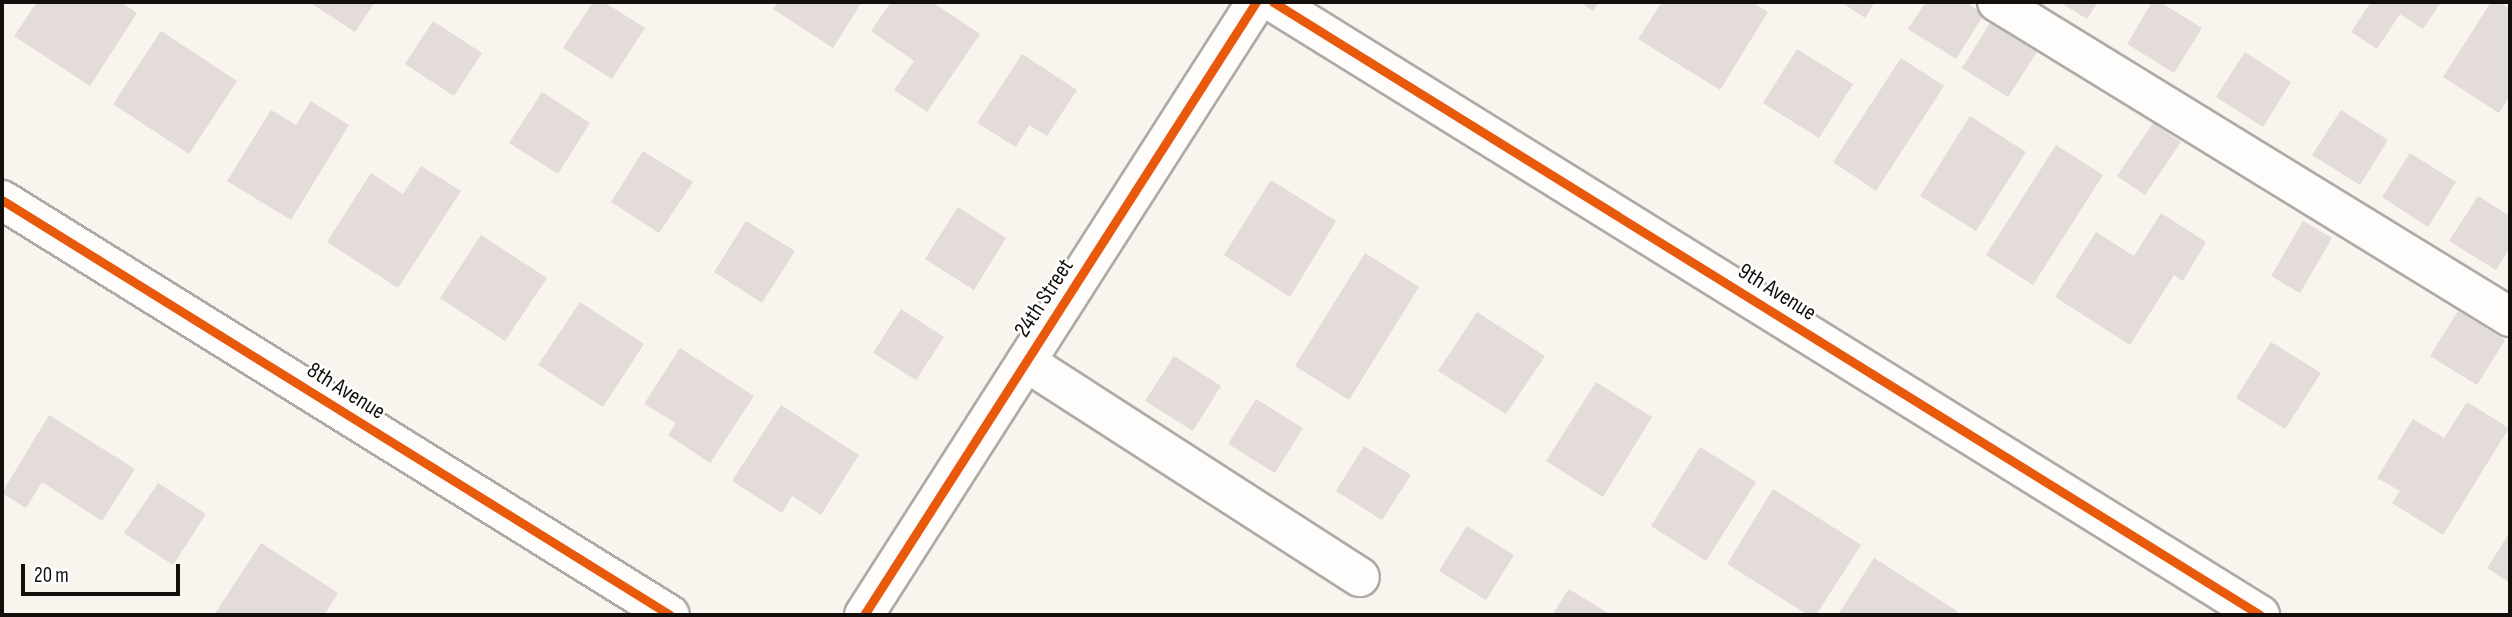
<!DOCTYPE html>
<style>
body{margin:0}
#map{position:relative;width:2512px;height:617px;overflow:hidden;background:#f9f4ee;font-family:"Sofia Sans Condensed",sans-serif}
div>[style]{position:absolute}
.building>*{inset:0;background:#e3dcd8}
.roads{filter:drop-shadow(2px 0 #aeaaa6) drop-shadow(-2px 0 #aeaaa6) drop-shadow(0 2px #aeaaa6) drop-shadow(0 -2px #aeaaa6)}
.minor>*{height:38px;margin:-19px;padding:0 19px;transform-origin:19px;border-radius:19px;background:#fefdfc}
.cycleway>*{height:9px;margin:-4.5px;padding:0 4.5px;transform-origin:4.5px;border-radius:4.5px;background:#e8590c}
span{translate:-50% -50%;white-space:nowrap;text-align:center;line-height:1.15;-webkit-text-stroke:5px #fff;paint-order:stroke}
.street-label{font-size:23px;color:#13100c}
.frame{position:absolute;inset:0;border:4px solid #13100c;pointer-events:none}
.scale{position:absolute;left:21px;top:564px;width:159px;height:32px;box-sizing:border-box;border:4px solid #13100c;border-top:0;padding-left:9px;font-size:21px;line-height:24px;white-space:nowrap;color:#13100c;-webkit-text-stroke:5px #fff;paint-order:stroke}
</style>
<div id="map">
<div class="building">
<i style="clip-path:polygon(37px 2px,121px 2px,137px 13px,90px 86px,14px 36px)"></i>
<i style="clip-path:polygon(309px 2px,375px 2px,355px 32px)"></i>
<i style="clip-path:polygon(593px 2px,604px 2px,645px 28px,612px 79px,563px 48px)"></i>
<i style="clip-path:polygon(778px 2px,862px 2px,833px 48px,773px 9px)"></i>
<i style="clip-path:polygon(891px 2px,932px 2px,980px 34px,927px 112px,894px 90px,914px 61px,871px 31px)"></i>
<i style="clip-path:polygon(1579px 2px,1599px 2px,1593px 11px)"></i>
<i style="clip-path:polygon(1662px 2px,1752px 2px,1768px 12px,1720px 90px,1638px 39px)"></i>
<i style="clip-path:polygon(1841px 2px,1875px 2px,1865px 18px)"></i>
<i style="clip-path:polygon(1926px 2px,1965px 2px,1984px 14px,1956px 59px,1908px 29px)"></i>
<i style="clip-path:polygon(2059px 2px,2098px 2px,2087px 19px)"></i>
<i style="clip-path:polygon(2152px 2px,2160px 2px,2202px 28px,2174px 73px,2127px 44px)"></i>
<i style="clip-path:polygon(2371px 2px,2441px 2px,2423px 29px,2400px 14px,2377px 49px,2351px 32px)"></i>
<i style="clip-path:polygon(2491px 2px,2499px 2px,2510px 9px,2510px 96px,2499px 113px,2443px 77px)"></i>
<i style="clip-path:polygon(433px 21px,482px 53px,454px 96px,405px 64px)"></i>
<i style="clip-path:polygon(1990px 23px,2037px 52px,2008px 97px,1962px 68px)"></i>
<i style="clip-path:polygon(161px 31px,237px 81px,189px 154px,113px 104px)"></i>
<i style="clip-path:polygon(1797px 49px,1853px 84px,1819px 138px,1763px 103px)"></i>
<i style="clip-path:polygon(2245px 52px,2291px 82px,2263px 127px,2216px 97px)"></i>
<i style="clip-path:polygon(1022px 54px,1077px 90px,1047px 136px,1029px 125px,1016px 147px,977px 123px)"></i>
<i style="clip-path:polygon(1901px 58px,1944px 86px,1876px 191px,1833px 162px)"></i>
<i style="clip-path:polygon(542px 92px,590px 123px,558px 174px,509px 143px)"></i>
<i style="clip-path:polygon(311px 101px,349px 125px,291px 220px,227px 181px,271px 110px,296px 125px)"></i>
<i style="clip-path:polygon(2341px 110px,2388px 140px,2360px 185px,2312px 155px)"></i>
<i style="clip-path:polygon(1970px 116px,2026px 152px,1976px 231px,1920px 196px)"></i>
<i style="clip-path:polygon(2153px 123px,2181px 142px,2145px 195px,2117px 176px)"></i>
<i style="clip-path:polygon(2056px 145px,2103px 175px,2033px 285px,1986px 255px)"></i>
<i style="clip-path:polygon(643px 151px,693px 182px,659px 233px,611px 202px)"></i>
<i style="clip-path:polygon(2410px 153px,2456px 182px,2428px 227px,2382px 197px)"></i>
<i style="clip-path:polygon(421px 166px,461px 191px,398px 288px,327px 242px,371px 173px,403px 194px)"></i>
<i style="clip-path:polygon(1271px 180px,1336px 221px,1290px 297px,1224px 255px)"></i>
<i style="clip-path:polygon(2478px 196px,2510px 216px,2510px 248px,2496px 270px,2449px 241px)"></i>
<i style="clip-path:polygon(958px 207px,1006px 238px,974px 290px,925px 259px)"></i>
<i style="clip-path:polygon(2161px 213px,2206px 242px,2183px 281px,2174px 275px,2130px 345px,2055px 297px,2096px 232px,2134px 256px)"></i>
<i style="clip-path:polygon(746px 221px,795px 251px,762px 303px,714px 272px)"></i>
<i style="clip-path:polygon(2303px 221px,2332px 238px,2300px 293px,2271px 276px)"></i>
<i style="clip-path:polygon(481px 235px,547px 278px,505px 341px,440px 298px)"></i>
<i style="clip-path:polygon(1365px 253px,1419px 287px,1349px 400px,1295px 366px)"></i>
<i style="clip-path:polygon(580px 302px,644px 344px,603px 407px,538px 365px)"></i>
<i style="clip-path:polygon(901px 309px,944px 337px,916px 380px,873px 353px)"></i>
<i style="clip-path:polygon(2458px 311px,2505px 340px,2477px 385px,2430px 356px)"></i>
<i style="clip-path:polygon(1477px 312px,1545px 356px,1506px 414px,1438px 371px)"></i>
<i style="clip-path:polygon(2271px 342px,2321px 373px,2285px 429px,2236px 398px)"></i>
<i style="clip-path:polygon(680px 348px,754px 396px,710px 463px,668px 435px,676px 423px,644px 404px)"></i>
<i style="clip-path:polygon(1174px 356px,1221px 386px,1193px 431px,1145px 401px)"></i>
<i style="clip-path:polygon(1596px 382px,1652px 417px,1603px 497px,1546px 461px)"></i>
<i style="clip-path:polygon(1256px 399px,1303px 428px,1275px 473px,1228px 444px)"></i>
<i style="clip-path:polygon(2467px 402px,2509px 428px,2443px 535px,2392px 503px,2400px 491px,2377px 478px,2413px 419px,2444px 438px)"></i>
<i style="clip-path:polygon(781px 405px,859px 455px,821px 515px,792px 496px,782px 513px,732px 481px)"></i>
<i style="clip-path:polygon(49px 415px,135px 469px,102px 521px,42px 482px,26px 508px,2px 493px)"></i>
<i style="clip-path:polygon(1364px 446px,1411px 475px,1382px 520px,1336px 491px)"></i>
<i style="clip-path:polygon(1700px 447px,1756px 482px,1706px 561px,1651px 526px)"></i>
<i style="clip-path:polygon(158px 483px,206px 514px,173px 565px,124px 533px)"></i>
<i style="clip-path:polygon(1773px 489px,1861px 545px,1816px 615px,1808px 615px,1727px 564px)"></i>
<i style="clip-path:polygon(1467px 526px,1514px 555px,1486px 600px,1439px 571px)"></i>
<i style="clip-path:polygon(2510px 532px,2510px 583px,2487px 568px)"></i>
<i style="clip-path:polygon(261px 543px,338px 593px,324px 615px,214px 615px)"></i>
<i style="clip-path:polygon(1874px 558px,1957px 611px,1954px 615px,1838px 615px)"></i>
<i style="clip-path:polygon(1569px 589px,1611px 615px,1552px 615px)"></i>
</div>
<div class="roads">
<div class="minor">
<i style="left:1273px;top:2px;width:1162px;rotate:31.84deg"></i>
<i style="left:1997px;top:2px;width:602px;rotate:31.55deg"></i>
<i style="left:2px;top:200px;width:786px;rotate:31.85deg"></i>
<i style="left:1026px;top:362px;width:397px;rotate:32.8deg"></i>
<i style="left:864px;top:615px;width:728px;rotate:-57.4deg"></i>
</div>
</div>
<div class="cycleway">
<i style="left:1273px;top:2px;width:1162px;rotate:31.84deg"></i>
<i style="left:2px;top:200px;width:786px;rotate:31.85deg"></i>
<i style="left:864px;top:615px;width:728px;rotate:-57.4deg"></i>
</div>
<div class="street-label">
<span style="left:1777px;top:292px;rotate:32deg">9th Avenue</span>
<span style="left:1044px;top:298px;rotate:-57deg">24th Street</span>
<span style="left:346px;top:391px;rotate:32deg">8th Avenue</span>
</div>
<div class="frame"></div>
<div class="scale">20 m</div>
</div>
